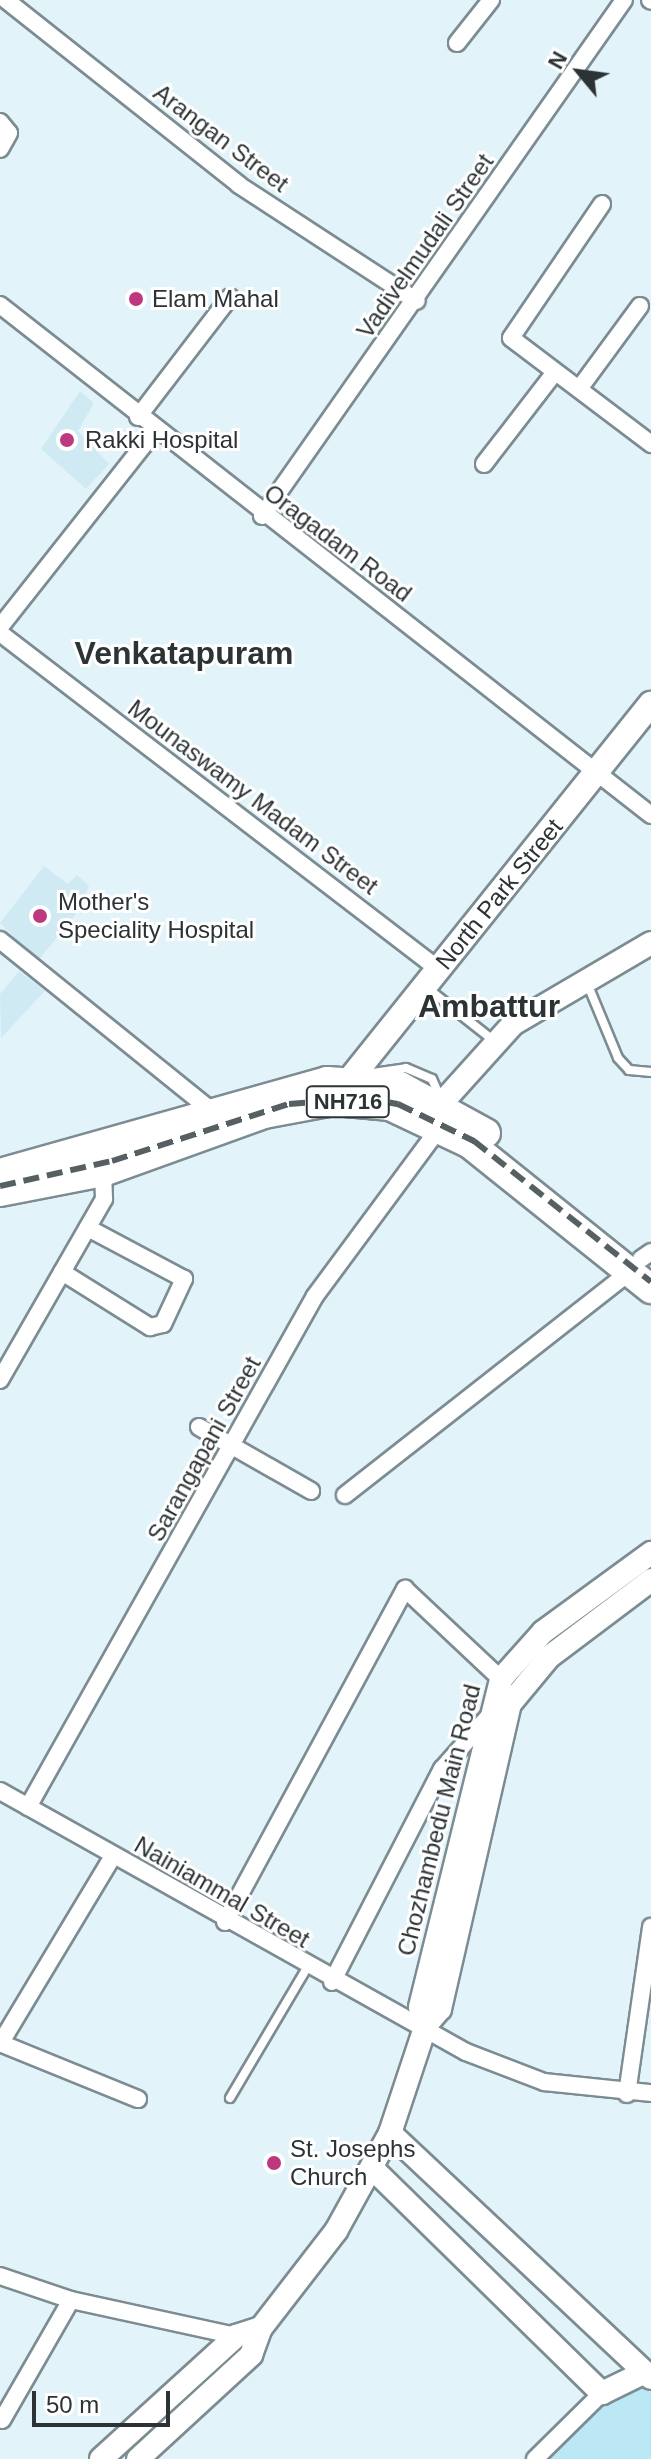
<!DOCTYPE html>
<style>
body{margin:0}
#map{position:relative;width:651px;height:2459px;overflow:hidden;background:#e2f4fa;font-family:Arial,sans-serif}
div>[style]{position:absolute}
.built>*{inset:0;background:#d0eaf4}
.green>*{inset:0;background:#bce7f5}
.roads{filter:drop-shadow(2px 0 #7c8c92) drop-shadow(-2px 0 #7c8c92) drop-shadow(0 2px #7c8c92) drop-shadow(0 -2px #7c8c92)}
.service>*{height:8px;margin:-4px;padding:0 4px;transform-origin:4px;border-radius:4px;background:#fff}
.minor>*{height:16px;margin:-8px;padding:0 8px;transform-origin:8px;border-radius:8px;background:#fff}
.tertiary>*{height:22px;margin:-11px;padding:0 11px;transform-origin:11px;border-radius:11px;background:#fff}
.secondary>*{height:24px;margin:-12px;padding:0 12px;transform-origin:12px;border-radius:12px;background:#fff}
.trunk>*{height:28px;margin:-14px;padding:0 14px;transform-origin:14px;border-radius:14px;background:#fff}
.rail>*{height:6px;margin-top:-3px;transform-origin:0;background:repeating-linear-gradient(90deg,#566063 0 16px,transparent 0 24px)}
.dots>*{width:22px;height:22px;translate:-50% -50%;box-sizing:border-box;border:4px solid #fff;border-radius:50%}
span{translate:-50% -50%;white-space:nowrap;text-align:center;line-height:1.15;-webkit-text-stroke:6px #fff;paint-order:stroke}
.shield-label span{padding:2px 6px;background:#fff;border:2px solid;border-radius:6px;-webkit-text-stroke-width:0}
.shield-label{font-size:22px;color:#2c3335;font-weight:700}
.street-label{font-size:24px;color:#2c3335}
.poi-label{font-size:24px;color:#2c3335}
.left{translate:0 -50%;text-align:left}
.district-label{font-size:32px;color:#2c3335;font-weight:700}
.north{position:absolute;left:539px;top:32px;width:80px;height:80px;-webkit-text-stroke:6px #fff;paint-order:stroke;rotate:299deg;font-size:22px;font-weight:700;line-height:32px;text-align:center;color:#2c3335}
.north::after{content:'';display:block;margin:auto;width:28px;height:36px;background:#2c3335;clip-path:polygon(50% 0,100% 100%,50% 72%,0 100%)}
.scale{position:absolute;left:32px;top:2391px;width:138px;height:36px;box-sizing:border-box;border:4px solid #2c3335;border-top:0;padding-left:10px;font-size:24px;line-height:28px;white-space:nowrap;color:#2c3335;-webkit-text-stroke:6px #fff;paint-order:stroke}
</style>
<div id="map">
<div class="built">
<i style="clip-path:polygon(80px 391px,94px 403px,78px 431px,109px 464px,86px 489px,41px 449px)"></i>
<i style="clip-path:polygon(44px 866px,68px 884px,77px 875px,89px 886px,80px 909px,38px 961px,0 923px)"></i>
<i style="clip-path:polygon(19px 971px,45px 991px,1px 1038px,0 994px)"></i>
</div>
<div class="green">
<i style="clip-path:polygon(644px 2380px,651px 2385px,651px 2459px,545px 2459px,605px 2400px)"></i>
</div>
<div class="roads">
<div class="service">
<i style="left:587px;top:983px;width:81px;rotate:67.5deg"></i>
<i style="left:618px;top:1058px;width:16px;rotate:47deg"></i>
<i style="left:629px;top:1070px;width:22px;rotate:5deg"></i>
<i style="left:427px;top:988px;width:85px;rotate:38.3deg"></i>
<i style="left:366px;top:1074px;width:40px;rotate:-8.5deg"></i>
<i style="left:406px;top:1068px;width:28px;rotate:23deg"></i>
<i style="left:432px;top:1079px;width:22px;rotate:66deg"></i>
<i style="left:230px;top:2098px;width:151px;rotate:-59.4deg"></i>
</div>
<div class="minor">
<i style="left:6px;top:0;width:298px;rotate:38.4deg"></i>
<i style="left:239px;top:185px;width:212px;rotate:33.1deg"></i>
<i style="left:650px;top:0;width:1px;rotate:45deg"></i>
<i style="left:457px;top:43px;width:55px;rotate:-51.7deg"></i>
<i style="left:0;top:122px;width:14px;rotate:51deg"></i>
<i style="left:9px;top:133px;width:18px;rotate:119deg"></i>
<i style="left:602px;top:204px;width:162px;rotate:124.2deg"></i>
<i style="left:511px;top:338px;width:176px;rotate:37.1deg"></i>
<i style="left:0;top:305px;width:827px;rotate:38.08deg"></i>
<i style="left:579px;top:389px;width:103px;rotate:-53.7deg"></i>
<i style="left:138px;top:417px;width:151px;rotate:-52.5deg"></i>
<i style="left:484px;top:464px;width:116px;rotate:-52.3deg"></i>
<i style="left:262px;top:516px;width:630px;rotate:-54.95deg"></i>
<i style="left:0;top:627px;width:250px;rotate:-51.7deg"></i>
<i style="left:0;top:633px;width:552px;rotate:37.49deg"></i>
<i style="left:0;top:940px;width:271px;rotate:38.9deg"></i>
<i style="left:641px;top:1259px;width:12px;rotate:-35deg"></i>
<i style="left:62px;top:1272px;width:104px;rotate:32deg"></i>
<i style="left:150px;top:1327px;width:13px;rotate:-13deg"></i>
<i style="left:163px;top:1324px;width:50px;rotate:-65deg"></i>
<i style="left:184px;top:1279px;width:109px;rotate:-152deg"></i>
<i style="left:0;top:1380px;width:209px;rotate:-60.1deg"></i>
<i style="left:104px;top:1199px;width:27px;rotate:-92deg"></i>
<i style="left:199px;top:1427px;width:129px;rotate:29.7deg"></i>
<i style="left:345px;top:1495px;width:363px;rotate:-38.1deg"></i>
<i style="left:0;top:1791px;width:534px;rotate:29.25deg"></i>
<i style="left:466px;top:2052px;width:84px;rotate:21deg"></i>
<i style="left:544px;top:2082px;width:108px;rotate:5.9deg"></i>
<i style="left:28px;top:1807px;width:586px;rotate:-60.68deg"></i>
<i style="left:315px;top:1296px;width:210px;rotate:-53.5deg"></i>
<i style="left:225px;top:1922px;width:379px;rotate:-61.6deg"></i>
<i style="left:405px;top:1589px;width:132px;rotate:43.2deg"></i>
<i style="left:332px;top:1982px;width:240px;rotate:-62.7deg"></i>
<i style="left:442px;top:1769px;width:71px;rotate:-48.4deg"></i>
<i style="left:0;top:2043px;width:149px;rotate:22.1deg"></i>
<i style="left:0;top:2044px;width:219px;rotate:-59deg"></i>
<i style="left:627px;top:2094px;width:169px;rotate:-81.8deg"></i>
<i style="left:0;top:2276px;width:75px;rotate:18.7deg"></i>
<i style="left:71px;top:2300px;width:169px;rotate:12.3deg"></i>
<i style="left:2px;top:2420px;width:138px;rotate:-60.1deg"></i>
<i style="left:535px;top:2459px;width:94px;rotate:-44.6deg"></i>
</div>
<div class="tertiary">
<i style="left:441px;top:1104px;width:108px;rotate:-48deg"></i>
<i style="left:513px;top:1024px;width:160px;rotate:-30.4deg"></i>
<i style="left:426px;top:2025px;width:19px;rotate:-108deg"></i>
<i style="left:420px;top:2007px;width:338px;rotate:-76.1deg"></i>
<i style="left:501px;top:1679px;width:63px;rotate:-48.2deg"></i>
<i style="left:543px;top:1632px;width:134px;rotate:-36.2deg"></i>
<i style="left:390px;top:2133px;width:358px;rotate:43.2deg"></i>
<i style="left:372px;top:2168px;width:322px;rotate:44.4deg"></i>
<i style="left:602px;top:2393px;width:46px;rotate:-26deg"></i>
<i style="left:101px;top:2459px;width:183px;rotate:-42.3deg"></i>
<i style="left:236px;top:2336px;width:26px;rotate:-18deg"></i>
<i style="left:261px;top:2328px;width:123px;rotate:-52.3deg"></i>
<i style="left:336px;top:2231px;width:112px;rotate:-61.1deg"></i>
<i style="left:390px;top:2133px;width:114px;rotate:-71.6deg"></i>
<i style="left:426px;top:2025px;width:21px;rotate:-49deg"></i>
<i style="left:440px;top:2009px;width:313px;rotate:-77.1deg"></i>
<i style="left:510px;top:1704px;width:61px;rotate:-50.3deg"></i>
<i style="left:549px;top:1657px;width:128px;rotate:-37deg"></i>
<i style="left:138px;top:2459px;width:154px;rotate:-42.6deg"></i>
<i style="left:251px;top:2355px;width:29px;rotate:-70deg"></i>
</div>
<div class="secondary">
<i style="left:347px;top:1083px;width:486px;rotate:-51.3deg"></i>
</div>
<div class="trunk">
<i style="left:0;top:1173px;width:340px;rotate:-15.7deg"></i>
<i style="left:327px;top:1081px;width:73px;rotate:3.9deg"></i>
<i style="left:400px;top:1086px;width:98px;rotate:28.7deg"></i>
<i style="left:0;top:1192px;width:105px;rotate:-11deg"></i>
<i style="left:103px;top:1172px;width:171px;rotate:-19.8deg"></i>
<i style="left:264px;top:1114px;width:71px;rotate:-10.5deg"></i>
<i style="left:334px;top:1101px;width:56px;rotate:5.1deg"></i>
<i style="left:390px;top:1106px;width:89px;rotate:25.4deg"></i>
<i style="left:470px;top:1144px;width:232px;rotate:38.7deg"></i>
</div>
</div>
<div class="rail">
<i style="left:0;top:1186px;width:115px;rotate:-12.6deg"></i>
<i style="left:112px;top:1161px;width:186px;rotate:-17.9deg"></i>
<i style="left:289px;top:1104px;width:77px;rotate:-4.5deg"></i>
<i style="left:366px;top:1098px;width:33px;rotate:11deg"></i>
<i style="left:398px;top:1104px;width:85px;rotate:26deg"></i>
<i style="left:474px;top:1141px;width:226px;rotate:38.5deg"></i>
</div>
<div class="dots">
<i style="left:136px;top:299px;background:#bd397f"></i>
<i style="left:67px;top:440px;background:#bd397f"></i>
<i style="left:40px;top:916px;background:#bd397f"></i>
<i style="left:274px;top:2163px;background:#bd397f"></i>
</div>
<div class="shield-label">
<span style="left:348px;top:1102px">NH716</span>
</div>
<div class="street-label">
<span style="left:221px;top:138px;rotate:37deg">Arangan Street</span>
<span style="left:425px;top:246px;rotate:-55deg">Vadivelmudali Street</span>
<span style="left:338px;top:543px;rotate:37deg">Oragadam Road</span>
<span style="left:253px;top:797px;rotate:37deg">Mounaswamy Madam Street</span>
<span style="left:499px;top:894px;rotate:-51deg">North Park Street</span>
<span style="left:204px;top:1449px;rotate:-61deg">Sarangapani Street</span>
<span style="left:439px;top:1820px;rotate:-76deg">Chozhambedu Main Road</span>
<span style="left:222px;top:1892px;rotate:30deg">Nainiammal Street</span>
</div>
<div class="poi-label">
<span class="left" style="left:152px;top:299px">Elam Mahal</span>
<span class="left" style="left:85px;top:440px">Rakki Hospital</span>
<span class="left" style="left:58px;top:916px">Mother's<br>Speciality Hospital</span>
<span class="left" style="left:290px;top:2163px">St. Josephs<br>Church</span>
</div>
<div class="district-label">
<span style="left:184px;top:653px">Venkatapuram</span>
<span style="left:489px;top:1006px">Ambattur</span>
</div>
<div class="north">N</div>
<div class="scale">50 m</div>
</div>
